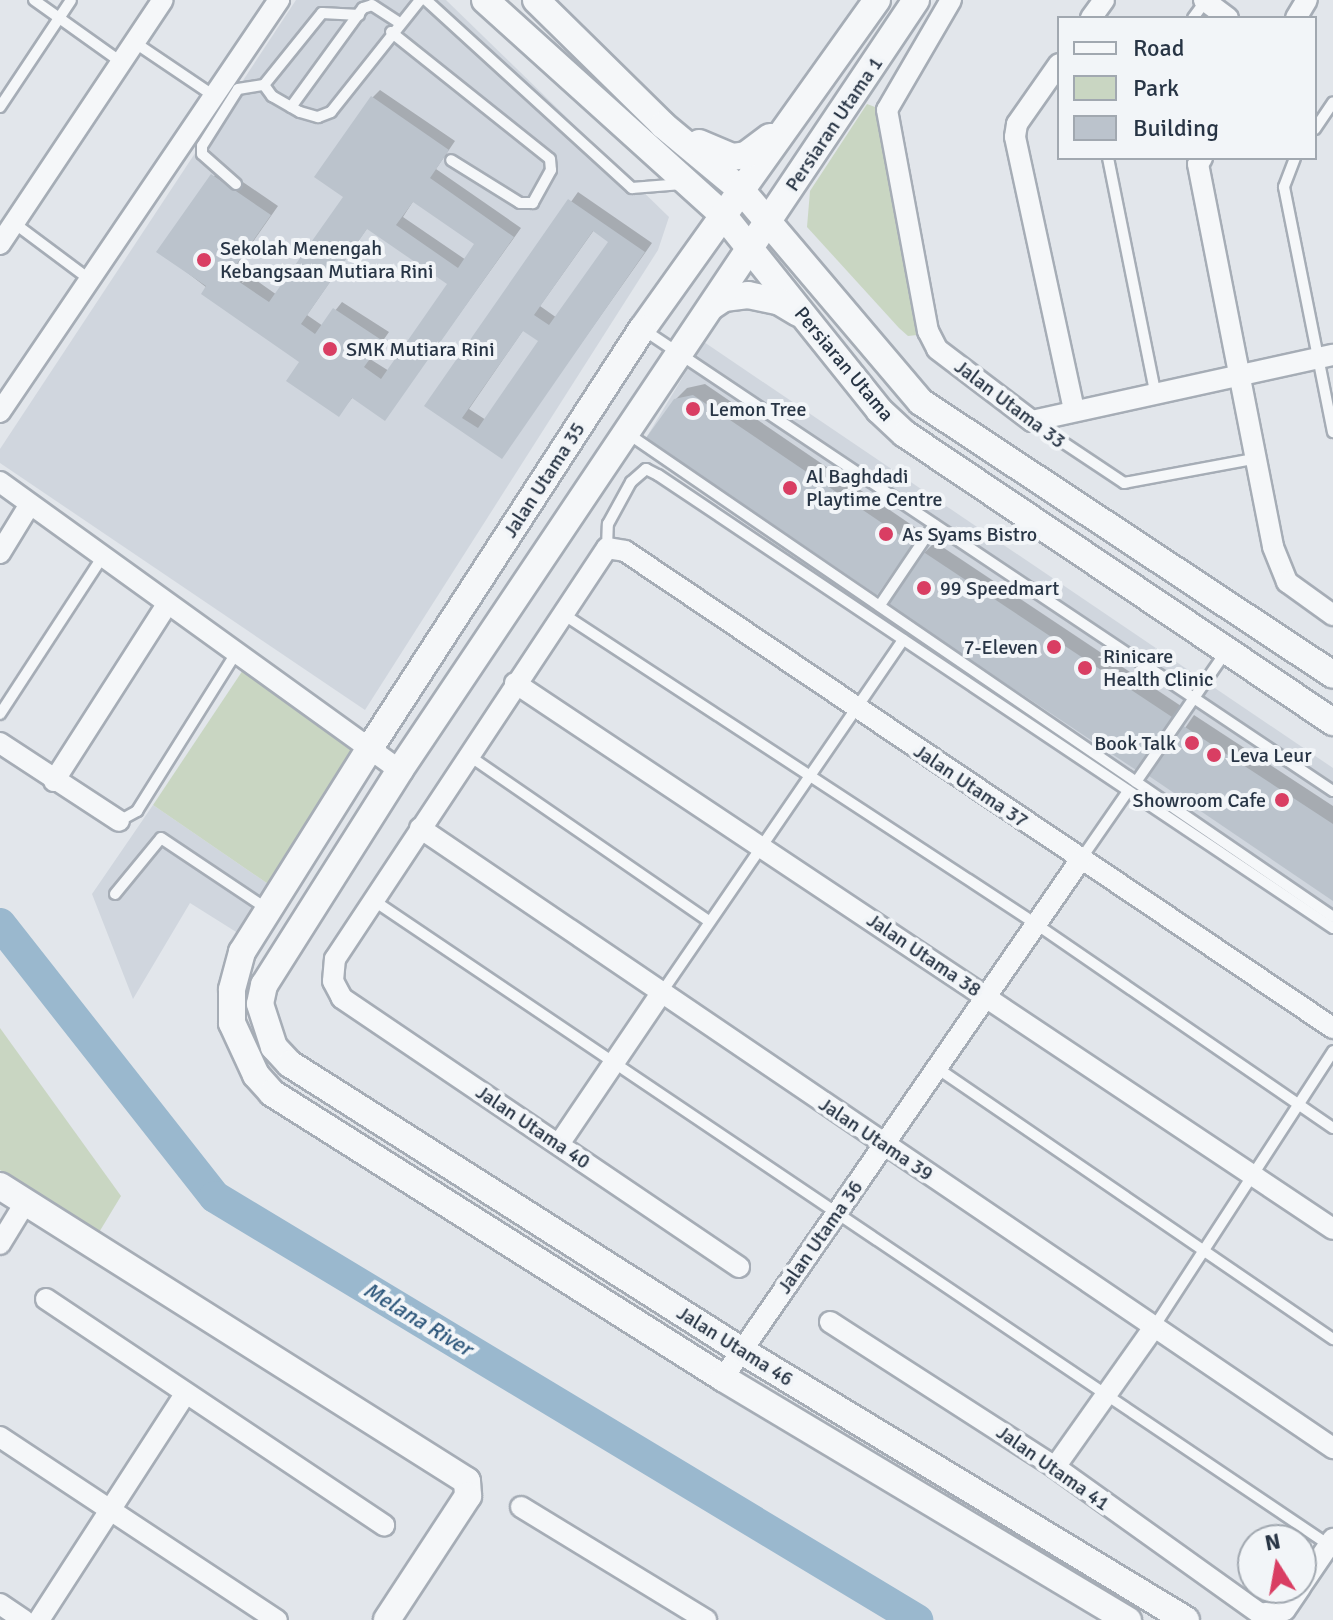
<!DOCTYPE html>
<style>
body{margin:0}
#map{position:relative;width:1333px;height:1620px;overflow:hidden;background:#e2e6eb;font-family:Signika,sans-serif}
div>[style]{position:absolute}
.built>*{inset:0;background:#d0d6de}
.green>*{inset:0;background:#c9d6c2}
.shadow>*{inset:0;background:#0003}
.river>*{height:32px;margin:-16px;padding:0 16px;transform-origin:16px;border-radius:16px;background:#9ab8ce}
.building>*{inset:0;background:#bbc3cc}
.roads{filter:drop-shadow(2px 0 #a6adb6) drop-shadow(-2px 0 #a6adb6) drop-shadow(0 2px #a6adb6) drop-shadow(0 -2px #a6adb6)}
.service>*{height:10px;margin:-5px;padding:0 5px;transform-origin:5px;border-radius:5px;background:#f5f7f9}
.minor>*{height:20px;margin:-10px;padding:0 10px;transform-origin:10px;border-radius:10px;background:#f5f7f9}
.tertiary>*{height:26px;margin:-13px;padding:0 13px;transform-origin:13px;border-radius:13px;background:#f5f7f9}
.dots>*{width:22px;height:22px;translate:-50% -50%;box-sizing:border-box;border:4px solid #f2f5f8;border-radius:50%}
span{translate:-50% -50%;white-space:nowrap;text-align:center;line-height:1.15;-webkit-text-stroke:8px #f2f5f8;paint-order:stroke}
.street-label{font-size:20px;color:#283545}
.poi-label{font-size:20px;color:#283545}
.left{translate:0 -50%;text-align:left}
.right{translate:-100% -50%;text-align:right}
.water-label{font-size:22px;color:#2f587c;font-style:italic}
.legend{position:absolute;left:1057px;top:16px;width:260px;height:144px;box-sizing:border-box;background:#f2f5f8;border:2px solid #a1a8b0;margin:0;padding:10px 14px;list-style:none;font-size:24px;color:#283545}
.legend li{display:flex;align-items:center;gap:16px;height:40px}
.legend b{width:40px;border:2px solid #a1a8b0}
.north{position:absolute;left:1237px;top:1524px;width:80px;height:80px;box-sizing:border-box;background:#f2f5f8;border:2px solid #a1a8b0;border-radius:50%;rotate:349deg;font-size:22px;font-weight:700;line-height:32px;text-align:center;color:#283545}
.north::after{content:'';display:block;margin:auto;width:28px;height:36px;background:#d93e63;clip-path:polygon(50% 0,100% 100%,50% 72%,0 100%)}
</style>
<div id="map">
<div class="built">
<i style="clip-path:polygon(296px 0,446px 0,669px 217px,658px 250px,365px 710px,0 463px,0 449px)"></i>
<i style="clip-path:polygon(704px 342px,1333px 768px,1333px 914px,646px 438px)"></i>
<i style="clip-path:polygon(153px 805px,274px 888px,241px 935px,190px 903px,133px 999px,92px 894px)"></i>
</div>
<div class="green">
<i style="clip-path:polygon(867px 104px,875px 107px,917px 335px,908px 336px,899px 328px,807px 227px,810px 191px)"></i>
<i style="clip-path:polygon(243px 670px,349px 745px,352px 756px,274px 888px,153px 805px)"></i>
<i style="clip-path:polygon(0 1028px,121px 1196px,98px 1234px,0 1170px)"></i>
</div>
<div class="shadow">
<i style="clip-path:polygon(evenodd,380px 90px,455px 141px,436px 169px,521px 228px,385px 418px,353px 397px,338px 415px,302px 361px,159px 251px,221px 167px,278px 206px,236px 266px,277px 295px,346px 196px,372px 98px,380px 90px,414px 200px,477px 244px,466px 260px,403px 217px,414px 200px,380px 90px,368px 227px,450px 284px,389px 371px,370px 359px,389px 332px,342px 302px,323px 326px,307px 315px,368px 227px)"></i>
<i style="clip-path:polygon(evenodd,578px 192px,652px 243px,501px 457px,426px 405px,578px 192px,594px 230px,610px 241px,557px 318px,540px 306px,594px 230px,578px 192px,524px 329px,541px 341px,486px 420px,469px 409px,524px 329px)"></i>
<i style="clip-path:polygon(705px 384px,922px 532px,877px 592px,675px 400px,687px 388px)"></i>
<i style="clip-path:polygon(935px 542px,1181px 706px,1136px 768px,924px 553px)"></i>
<i style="clip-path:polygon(1194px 715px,1333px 806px,1333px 898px,1152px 776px)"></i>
</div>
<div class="river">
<i style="left:0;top:924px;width:347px;rotate:51.8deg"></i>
<i style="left:215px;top:1197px;width:820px;rotate:31.07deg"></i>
</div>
<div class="building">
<i style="clip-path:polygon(evenodd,371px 96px,449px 150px,430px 178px,514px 237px,385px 421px,352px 398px,339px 417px,286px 381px,299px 362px,201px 294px,206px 286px,156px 252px,211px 174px,271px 215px,229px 275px,269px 302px,343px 197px,314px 177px,371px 96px,413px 202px,474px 244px,458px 268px,396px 225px,413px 202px,371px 96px,367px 229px,447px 284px,381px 379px,364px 367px,383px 341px,333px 308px,315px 334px,301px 324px,367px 229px)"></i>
<i style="clip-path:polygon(evenodd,568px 199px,645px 252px,502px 459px,424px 406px,568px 199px,593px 231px,608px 242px,549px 325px,534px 315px,593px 231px,568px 199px,523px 331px,538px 341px,478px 428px,462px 418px,523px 331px)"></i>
<i style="clip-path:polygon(693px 395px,913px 544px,877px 595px,646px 438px,674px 399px)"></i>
<i style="clip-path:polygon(922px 551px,1172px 717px,1136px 770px,886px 604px)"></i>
<i style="clip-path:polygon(1182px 725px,1333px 824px,1333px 901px,1149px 776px)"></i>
</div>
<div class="roads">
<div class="service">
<i style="left:34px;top:0;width:107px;rotate:35.5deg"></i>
<i style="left:426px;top:0;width:279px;rotate:42.4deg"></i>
<i style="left:632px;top:188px;width:50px;rotate:-4.6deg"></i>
<i style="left:359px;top:15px;width:37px;rotate:-177deg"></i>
<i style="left:322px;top:13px;width:92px;rotate:128.9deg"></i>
<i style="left:264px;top:85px;width:14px;rotate:54deg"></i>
<i style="left:272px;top:96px;width:32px;rotate:30deg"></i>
<i style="left:300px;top:112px;width:19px;rotate:16deg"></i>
<i style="left:318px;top:117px;width:14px;rotate:-21deg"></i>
<i style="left:331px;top:112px;width:143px;rotate:-51.5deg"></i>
<i style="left:1193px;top:18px;width:22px;rotate:-54deg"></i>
<i style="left:391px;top:32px;width:203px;rotate:38.6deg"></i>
<i style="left:550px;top:159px;width:11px;rotate:85deg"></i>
<i style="left:551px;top:170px;width:38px;rotate:119deg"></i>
<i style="left:533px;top:203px;width:13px;rotate:180deg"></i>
<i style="left:520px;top:203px;width:81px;rotate:-148.1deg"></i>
<i style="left:134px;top:42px;width:97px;rotate:34deg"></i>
<i style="left:0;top:107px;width:128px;rotate:-56.4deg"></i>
<i style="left:291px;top:107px;width:122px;rotate:-54deg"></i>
<i style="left:363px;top:8px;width:9px;rotate:-18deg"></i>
<i style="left:372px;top:5px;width:31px;rotate:33deg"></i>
<i style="left:1315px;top:129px;width:32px;rotate:-56deg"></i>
<i style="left:1108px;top:158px;width:239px;rotate:78.6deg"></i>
<i style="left:1295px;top:158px;width:31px;rotate:111deg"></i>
<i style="left:1284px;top:187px;width:250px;rotate:78.7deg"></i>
<i style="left:236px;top:184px;width:45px;rotate:-138.6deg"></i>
<i style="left:202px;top:154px;width:8px;rotate:-90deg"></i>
<i style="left:202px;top:146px;width:67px;rotate:-57.7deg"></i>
<i style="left:238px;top:89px;width:26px;rotate:-9deg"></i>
<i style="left:14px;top:223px;width:94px;rotate:36.7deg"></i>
<i style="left:644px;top:330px;width:829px;rotate:33.79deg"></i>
<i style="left:1034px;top:423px;width:108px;rotate:33.7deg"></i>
<i style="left:1124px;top:483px;width:132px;rotate:-10.5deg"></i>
<i style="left:627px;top:433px;width:856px;rotate:34.43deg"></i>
<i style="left:607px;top:548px;width:24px;rotate:-88deg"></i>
<i style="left:608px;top:524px;width:48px;rotate:-61.3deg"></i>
<i style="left:631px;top:482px;width:20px;rotate:-41deg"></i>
<i style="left:646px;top:469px;width:13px;rotate:27deg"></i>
<i style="left:658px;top:475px;width:813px;rotate:33.87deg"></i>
<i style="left:880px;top:605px;width:97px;rotate:-56deg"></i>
<i style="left:563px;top:614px;width:566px;rotate:33.24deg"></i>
<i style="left:1036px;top:924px;width:360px;rotate:34.5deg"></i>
<i style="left:0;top:714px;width:189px;rotate:-56.9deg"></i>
<i style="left:468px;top:755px;width:293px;rotate:34.6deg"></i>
<i style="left:1136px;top:782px;width:160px;rotate:-55.4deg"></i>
<i style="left:119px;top:821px;width:21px;rotate:-29deg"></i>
<i style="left:137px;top:811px;width:186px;rotate:-57.9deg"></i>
<i style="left:1081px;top:859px;width:83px;rotate:-55.3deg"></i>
<i style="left:115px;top:894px;width:72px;rotate:-50.6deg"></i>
<i style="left:161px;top:838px;width:128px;rotate:33.8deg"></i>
<i style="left:373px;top:900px;width:1153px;rotate:34.01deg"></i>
<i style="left:662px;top:992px;width:427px;rotate:-55.6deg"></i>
<i style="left:937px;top:1068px;width:480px;rotate:34.4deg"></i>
<i style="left:1154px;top:1327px;width:329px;rotate:-57deg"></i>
</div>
<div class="minor">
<i style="left:951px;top:0;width:127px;rotate:120.2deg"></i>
<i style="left:887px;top:110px;width:225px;rotate:79.5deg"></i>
<i style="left:928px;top:331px;width:20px;rotate:63deg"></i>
<i style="left:937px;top:349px;width:119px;rotate:37.2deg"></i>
<i style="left:1032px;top:421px;width:308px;rotate:-12.4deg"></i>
<i style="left:1204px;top:0;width:30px;rotate:37deg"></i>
<i style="left:1091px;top:18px;width:22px;rotate:-54deg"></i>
<i style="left:1296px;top:18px;width:21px;rotate:-59deg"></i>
<i style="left:1059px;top:64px;width:73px;rotate:125deg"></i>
<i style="left:1017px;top:124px;width:13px;rotate:99deg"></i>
<i style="left:1015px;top:137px;width:280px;rotate:77.8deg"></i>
<i style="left:1202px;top:158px;width:7px;rotate:124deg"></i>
<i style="left:1198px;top:164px;width:390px;rotate:78.9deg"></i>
<i style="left:1273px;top:547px;width:38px;rotate:68deg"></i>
<i style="left:1287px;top:582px;width:57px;rotate:35.7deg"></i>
<i style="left:0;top:244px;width:293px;rotate:-56.3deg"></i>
<i style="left:0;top:412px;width:498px;rotate:-55.9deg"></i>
<i style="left:0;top:482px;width:493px;rotate:35.8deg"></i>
<i style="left:0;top:553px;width:57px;rotate:-58.5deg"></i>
<i style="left:515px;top:683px;width:983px;rotate:33.72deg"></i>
<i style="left:0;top:743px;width:142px;rotate:33.2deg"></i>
<i style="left:54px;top:781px;width:208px;rotate:-57.4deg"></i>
<i style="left:420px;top:828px;width:1104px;rotate:34.18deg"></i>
<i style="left:559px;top:1144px;width:184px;rotate:-55.9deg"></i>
<i style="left:0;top:1244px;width:48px;rotate:-58.6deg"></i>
<i style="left:739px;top:1267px;width:480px;rotate:-145.9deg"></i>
<i style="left:342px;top:998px;width:19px;rotate:-118deg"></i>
<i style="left:333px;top:981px;width:22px;rotate:-85deg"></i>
<i style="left:335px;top:959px;width:493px;rotate:-56.5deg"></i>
<i style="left:607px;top:548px;width:18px;rotate:9deg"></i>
<i style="left:625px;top:551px;width:854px;rotate:33.97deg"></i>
<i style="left:46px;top:1299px;width:407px;rotate:33.8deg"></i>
<i style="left:830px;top:1322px;width:268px;rotate:32.8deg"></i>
<i style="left:1055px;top:1467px;width:252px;rotate:35.6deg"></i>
<i style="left:1260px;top:1614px;width:25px;rotate:-9deg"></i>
<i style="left:1285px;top:1610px;width:27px;rotate:-56deg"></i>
<i style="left:723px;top:1378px;width:630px;rotate:-55.4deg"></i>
<i style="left:0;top:1437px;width:332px;rotate:33.5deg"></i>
<i style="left:1055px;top:1467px;width:171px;rotate:-54.7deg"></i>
<i style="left:521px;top:1507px;width:217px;rotate:31.4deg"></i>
<i style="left:1301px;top:1586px;width:57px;rotate:-55.8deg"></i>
<i style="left:0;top:1604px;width:29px;rotate:34deg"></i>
<i style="left:39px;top:1620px;width:270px;rotate:-57.1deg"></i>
</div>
<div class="tertiary">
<i style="left:485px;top:0;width:321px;rotate:42.1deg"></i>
<i style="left:723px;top:215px;width:250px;rotate:51.3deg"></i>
<i style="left:879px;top:410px;width:35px;rotate:43deg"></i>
<i style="left:905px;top:434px;width:516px;rotate:33.94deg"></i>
<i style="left:536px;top:0;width:178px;rotate:44.5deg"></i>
<i style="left:663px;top:125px;width:102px;rotate:39.8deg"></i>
<i style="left:741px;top:190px;width:278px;rotate:49.7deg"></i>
<i style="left:921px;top:402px;width:494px;rotate:33.5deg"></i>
<i style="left:877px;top:0;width:404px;rotate:125.5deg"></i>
<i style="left:642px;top:329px;width:500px;rotate:123deg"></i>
<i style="left:370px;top:748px;width:241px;rotate:122.1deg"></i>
<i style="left:242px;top:952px;width:39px;rotate:105deg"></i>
<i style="left:232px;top:990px;width:33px;rotate:90deg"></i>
<i style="left:232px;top:1023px;width:57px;rotate:65.2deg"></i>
<i style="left:256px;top:1075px;width:24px;rotate:48deg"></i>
<i style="left:272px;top:1093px;width:534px;rotate:32.29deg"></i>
<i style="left:723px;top:1378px;width:472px;rotate:30.9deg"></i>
<i style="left:916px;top:0;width:927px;rotate:123.83deg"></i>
<i style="left:400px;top:770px;width:254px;rotate:122.3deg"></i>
<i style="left:264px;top:985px;width:19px;rotate:102deg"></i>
<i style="left:260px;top:1004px;width:45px;rotate:72deg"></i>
<i style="left:274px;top:1047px;width:23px;rotate:47deg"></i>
<i style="left:290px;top:1064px;width:535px;rotate:32.41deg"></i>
<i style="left:742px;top:1351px;width:519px;rotate:31.21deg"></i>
<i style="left:699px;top:143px;width:36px;rotate:23deg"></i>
<i style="left:732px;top:157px;width:14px;rotate:-8deg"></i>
<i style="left:746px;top:155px;width:30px;rotate:-37deg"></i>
<i style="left:712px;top:306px;width:14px;rotate:-34deg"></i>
<i style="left:724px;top:298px;width:24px;rotate:-7deg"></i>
<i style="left:748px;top:295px;width:33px;rotate:12deg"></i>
<i style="left:780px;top:302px;width:21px;rotate:31deg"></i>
<i style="left:0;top:1186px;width:552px;rotate:32.28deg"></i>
<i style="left:467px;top:1481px;width:15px;rotate:86deg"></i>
<i style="left:468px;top:1496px;width:148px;rotate:123.2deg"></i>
</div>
</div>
<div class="dots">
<i style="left:204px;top:260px;background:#d93e63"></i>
<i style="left:330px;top:349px;background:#d93e63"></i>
<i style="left:693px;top:409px;background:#d93e63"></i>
<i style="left:790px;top:488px;background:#d93e63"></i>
<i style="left:886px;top:534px;background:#d93e63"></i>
<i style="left:924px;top:588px;background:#d93e63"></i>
<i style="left:1054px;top:647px;background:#d93e63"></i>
<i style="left:1085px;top:668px;background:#d93e63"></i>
<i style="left:1192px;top:743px;background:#d93e63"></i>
<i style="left:1214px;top:755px;background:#d93e63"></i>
<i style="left:1282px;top:800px;background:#d93e63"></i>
</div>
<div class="street-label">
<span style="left:834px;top:124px;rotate:-56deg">Persiaran Utama 1</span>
<span style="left:844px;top:364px;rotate:50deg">Persiaran Utama</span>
<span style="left:1010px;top:404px;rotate:37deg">Jalan Utama 33</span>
<span style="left:544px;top:480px;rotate:-57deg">Jalan Utama 35</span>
<span style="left:971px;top:786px;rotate:34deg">Jalan Utama 37</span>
<span style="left:924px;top:955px;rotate:34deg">Jalan Utama 38</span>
<span style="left:533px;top:1127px;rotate:34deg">Jalan Utama 40</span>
<span style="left:876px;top:1139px;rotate:34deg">Jalan Utama 39</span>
<span style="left:820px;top:1237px;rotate:-55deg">Jalan Utama 36</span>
<span style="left:735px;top:1346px;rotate:32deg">Jalan Utama 46</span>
<span style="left:1053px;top:1468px;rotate:35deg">Jalan Utama 41</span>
</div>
<div class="poi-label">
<span class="left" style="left:220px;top:260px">Sekolah Menengah<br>Kebangsaan Mutiara Rini</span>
<span class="left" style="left:346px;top:349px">SMK Mutiara Rini</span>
<span class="left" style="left:709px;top:409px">Lemon Tree</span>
<span class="left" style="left:806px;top:488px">Al Baghdadi<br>Playtime Centre</span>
<span class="left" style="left:902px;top:534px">As Syams Bistro</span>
<span class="left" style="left:940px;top:588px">99 Speedmart</span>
<span class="right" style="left:1038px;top:647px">7-Eleven</span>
<span class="left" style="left:1103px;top:668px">Rinicare<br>Health Clinic</span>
<span class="right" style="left:1176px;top:743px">Book Talk</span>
<span class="left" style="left:1230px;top:755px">Leva Leur</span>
<span class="right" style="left:1266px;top:800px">Showroom Cafe</span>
</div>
<div class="water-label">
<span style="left:418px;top:1319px;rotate:31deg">Melana River</span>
</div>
<ul class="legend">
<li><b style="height:10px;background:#f5f7f9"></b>Road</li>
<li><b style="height:22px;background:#c9d6c2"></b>Park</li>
<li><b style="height:22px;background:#bbc3cc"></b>Building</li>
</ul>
<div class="north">N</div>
</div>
